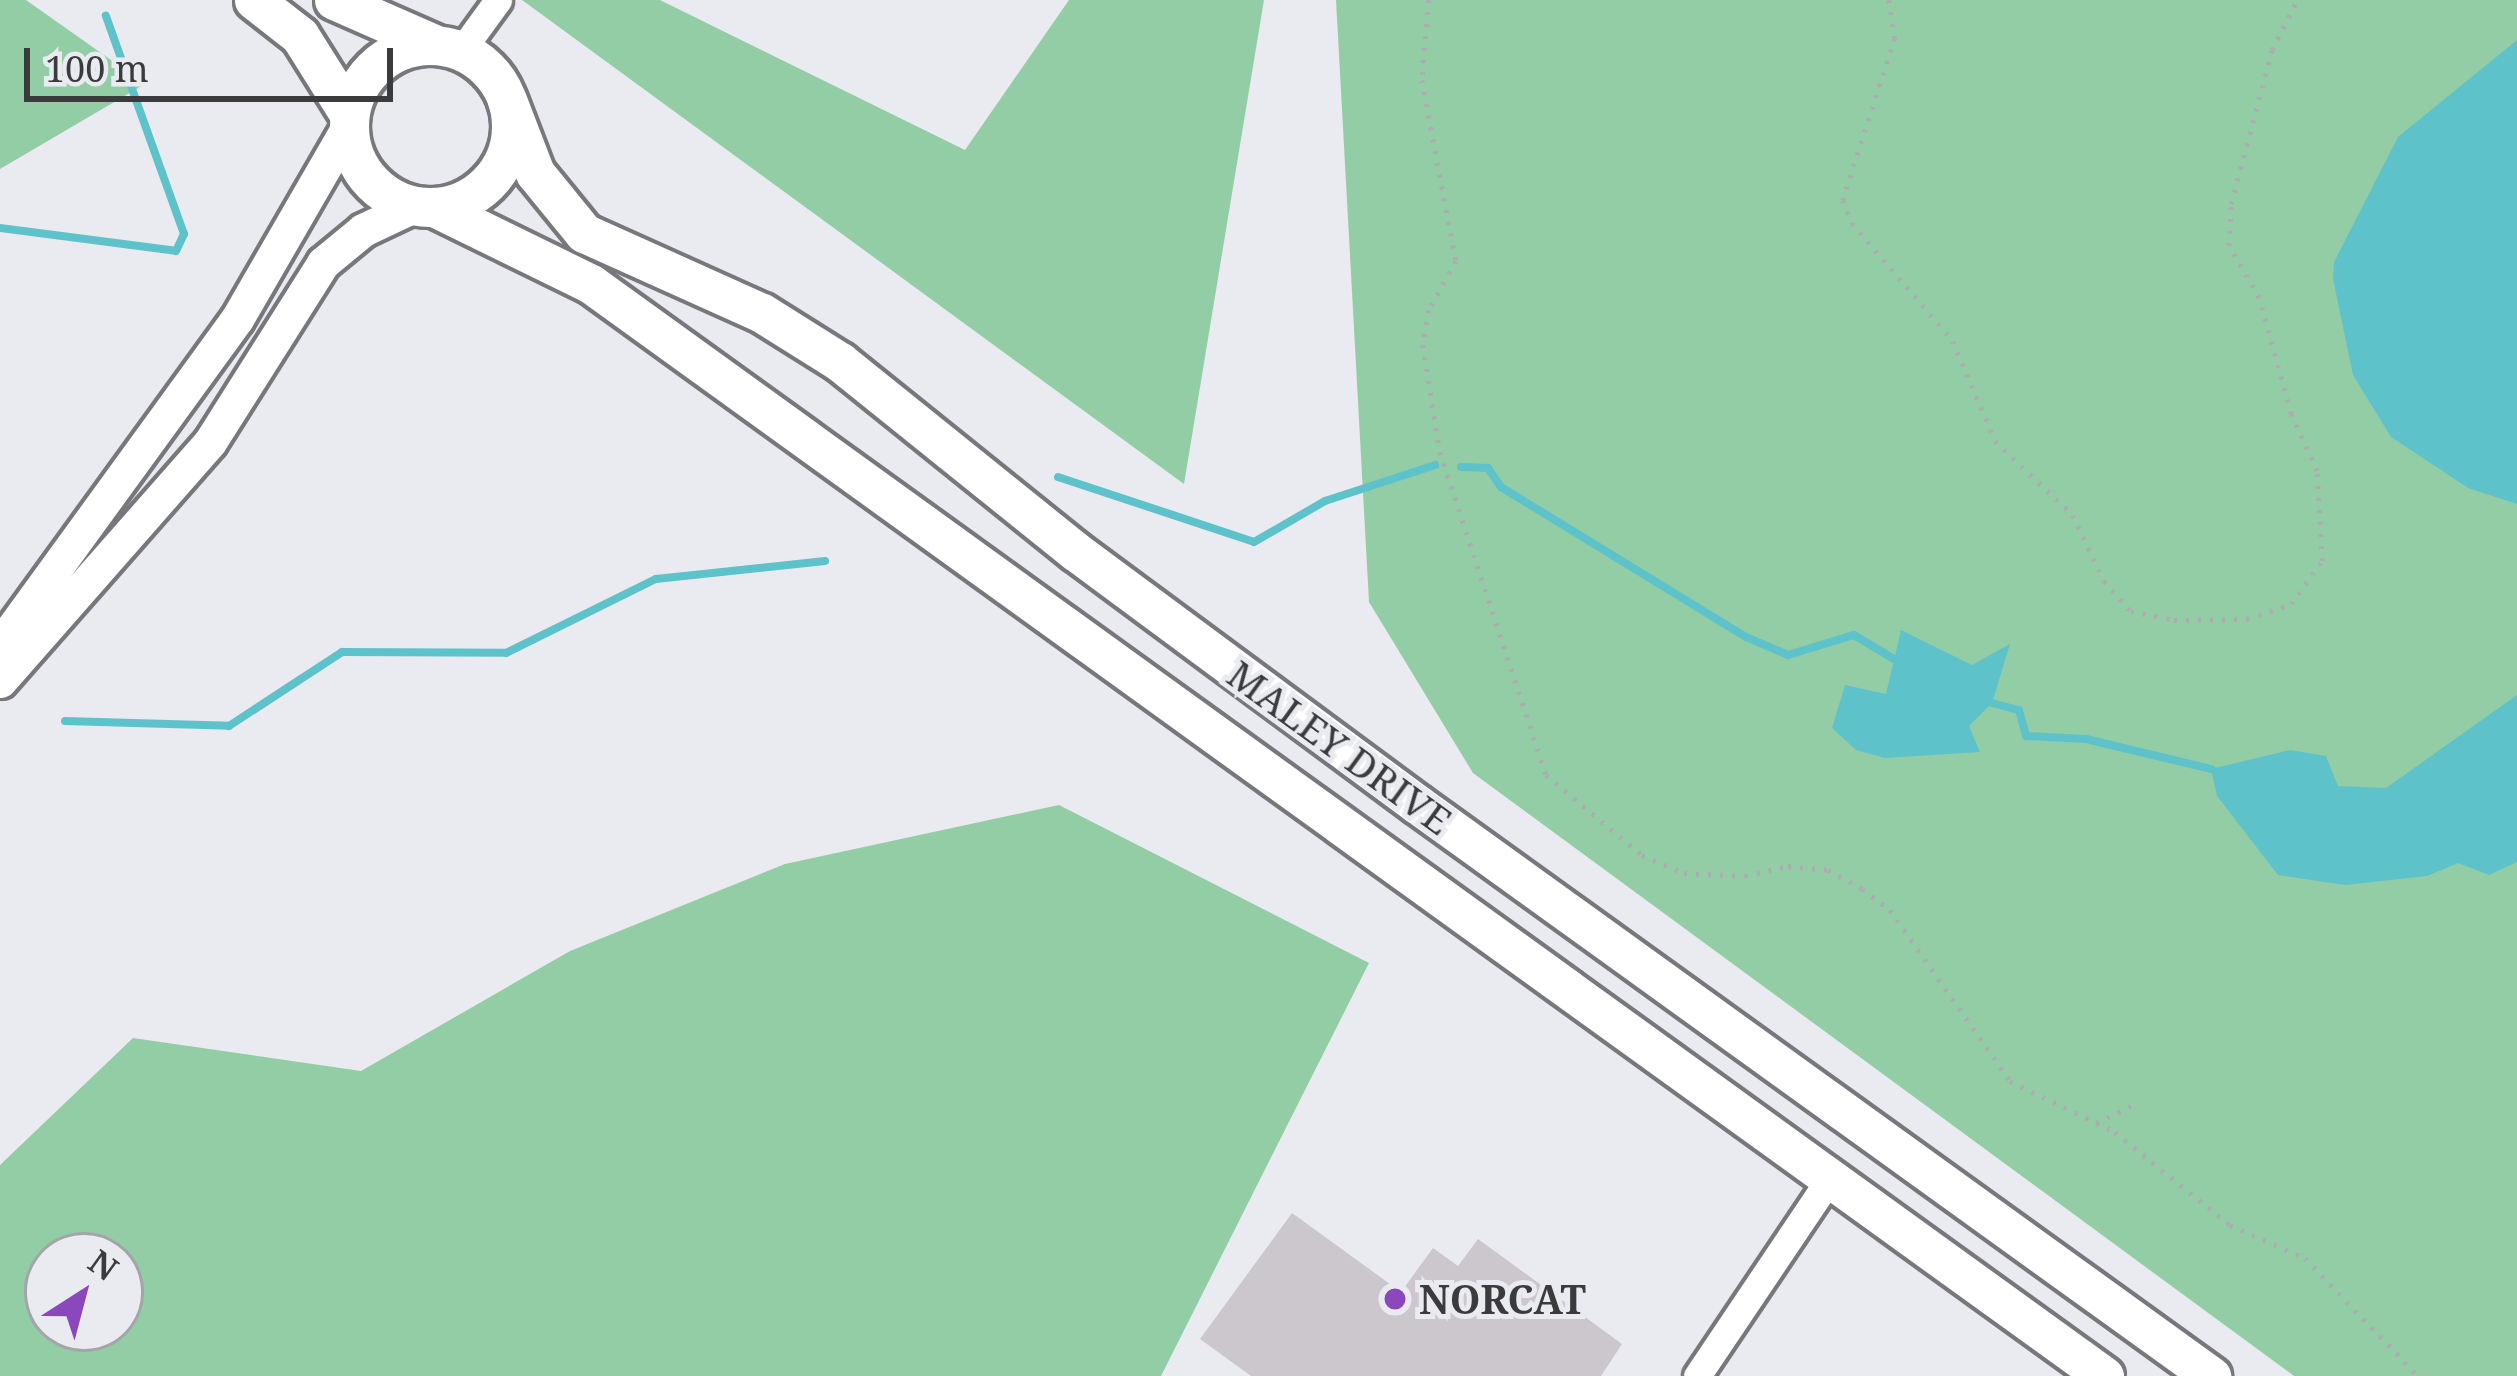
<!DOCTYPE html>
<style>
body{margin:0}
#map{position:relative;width:2517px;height:1376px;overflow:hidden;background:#eaebf0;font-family:"Noto Serif",serif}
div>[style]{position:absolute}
.green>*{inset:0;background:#93cda6}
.water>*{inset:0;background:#5ec2cb}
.stream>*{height:8px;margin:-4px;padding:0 4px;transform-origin:4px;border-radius:4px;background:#5ec2cb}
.building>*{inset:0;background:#cbc7cc}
.path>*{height:4.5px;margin-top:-2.25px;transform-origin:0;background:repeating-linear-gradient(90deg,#acadb1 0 3px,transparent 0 12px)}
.roads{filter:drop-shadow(3px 0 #77787d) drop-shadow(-3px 0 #77787d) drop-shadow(0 3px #77787d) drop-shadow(0 -3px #77787d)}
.minor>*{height:27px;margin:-13.5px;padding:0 13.5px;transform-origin:13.5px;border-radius:13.5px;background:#fff}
.major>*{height:33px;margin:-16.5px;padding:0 16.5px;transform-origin:16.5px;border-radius:16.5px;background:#fff}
.highway>*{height:39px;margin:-19.5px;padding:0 19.5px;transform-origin:19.5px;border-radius:19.5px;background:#fff}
.highway>.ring{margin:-19.5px;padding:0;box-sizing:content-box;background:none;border:39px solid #fff;border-radius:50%}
.dots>*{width:33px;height:33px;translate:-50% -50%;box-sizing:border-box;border:6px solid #eaebf0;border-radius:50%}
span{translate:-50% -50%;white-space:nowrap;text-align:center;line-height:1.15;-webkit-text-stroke:10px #eaebf0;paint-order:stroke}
.street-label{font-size:39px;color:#3b3b3d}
.poi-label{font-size:39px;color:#3b3b3d;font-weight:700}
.left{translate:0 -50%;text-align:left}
.north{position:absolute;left:24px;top:1232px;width:120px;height:120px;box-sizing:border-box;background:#eaebf0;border:3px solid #a4a5a8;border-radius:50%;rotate:36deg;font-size:33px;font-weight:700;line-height:48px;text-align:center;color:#3b3b3d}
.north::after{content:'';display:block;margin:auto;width:42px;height:54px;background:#8b48bc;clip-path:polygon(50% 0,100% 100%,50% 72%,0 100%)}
.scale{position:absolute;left:24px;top:48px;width:369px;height:54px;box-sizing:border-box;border:6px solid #3b3b3d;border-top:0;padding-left:15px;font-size:36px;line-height:42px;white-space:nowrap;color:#3b3b3d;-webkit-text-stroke:9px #eaebf0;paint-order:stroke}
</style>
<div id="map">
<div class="green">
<i style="clip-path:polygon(0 0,26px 0,145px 84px,0 169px)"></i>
<i style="clip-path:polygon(522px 0,660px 0,965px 150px,1069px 0,1264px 0,1184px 484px)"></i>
<i style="clip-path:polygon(1336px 0,2517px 0,2517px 1376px,2294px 1376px,1473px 773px,1369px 602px)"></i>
<i style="clip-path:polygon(evenodd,1059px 805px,1369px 963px,1161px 1376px,0 1376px,0 1165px,133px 1038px,361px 1071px,570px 951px,785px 864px,1059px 805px,48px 1256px,120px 1256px,120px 1328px,48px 1328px,48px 1256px)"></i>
</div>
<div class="water">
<i style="clip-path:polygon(2517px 40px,2517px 504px,2468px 488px,2391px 437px,2353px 375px,2333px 279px,2334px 262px,2398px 137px)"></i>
<i style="clip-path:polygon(1901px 630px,1972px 665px,2010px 644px,1992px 703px,1969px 726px,1980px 752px,1885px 758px,1856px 750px,1832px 728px,1845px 685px,1886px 694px)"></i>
<i style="clip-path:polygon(2517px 695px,2517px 862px,2489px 875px,2458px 863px,2427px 876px,2345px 885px,2278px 875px,2217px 796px,2211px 769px,2290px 750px,2326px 756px,2338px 786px,2386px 788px)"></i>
</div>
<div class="stream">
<i style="left:0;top:228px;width:177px;rotate:7.4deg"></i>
<i style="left:176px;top:251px;width:19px;rotate:-65deg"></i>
<i style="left:184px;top:234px;width:232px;rotate:-109.7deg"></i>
<i style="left:1461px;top:467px;width:27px;rotate:2deg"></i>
<i style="left:1488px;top:468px;width:23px;rotate:56deg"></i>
<i style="left:1501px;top:487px;width:287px;rotate:31.5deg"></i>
<i style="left:1746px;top:637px;width:46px;rotate:23.2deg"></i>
<i style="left:1788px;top:655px;width:69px;rotate:-16.9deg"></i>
<i style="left:1854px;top:635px;width:47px;rotate:31deg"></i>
<i style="left:1058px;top:477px;width:206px;rotate:18.3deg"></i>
<i style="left:1254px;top:542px;width:82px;rotate:-30deg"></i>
<i style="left:1325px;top:501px;width:116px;rotate:-18.1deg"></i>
<i style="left:1992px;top:703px;width:28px;rotate:15deg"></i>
<i style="left:2019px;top:710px;width:27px;rotate:75deg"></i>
<i style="left:2026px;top:736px;width:60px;rotate:2.9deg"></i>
<i style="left:2086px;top:739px;width:129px;rotate:13.5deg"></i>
<i style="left:65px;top:721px;width:164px;rotate:1.7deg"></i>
<i style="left:229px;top:726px;width:135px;rotate:-33.2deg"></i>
<i style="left:342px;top:652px;width:164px;rotate:0.3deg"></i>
<i style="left:506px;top:653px;width:167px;rotate:-26.3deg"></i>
<i style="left:656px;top:579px;width:170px;rotate:-6.1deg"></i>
</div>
<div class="building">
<i style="clip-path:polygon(1292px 1213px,1401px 1292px,1433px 1248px,1458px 1266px,1478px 1239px,1622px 1344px,1601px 1376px,1251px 1376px,1200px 1339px)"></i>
</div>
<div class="path">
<i style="left:1429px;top:0;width:80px;rotate:95deg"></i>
<i style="left:1422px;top:80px;width:184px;rotate:79.4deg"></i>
<i style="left:1456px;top:261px;width:56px;rotate:118.9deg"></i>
<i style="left:1429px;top:310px;width:36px;rotate:100deg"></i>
<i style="left:1423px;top:345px;width:108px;rotate:81deg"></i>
<i style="left:1440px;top:452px;width:340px;rotate:71.8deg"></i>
<i style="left:1546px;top:775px;width:125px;rotate:39.8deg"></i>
<i style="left:1642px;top:855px;width:46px;rotate:23.2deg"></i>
<i style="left:1684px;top:873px;width:61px;rotate:2.8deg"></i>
<i style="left:1745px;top:876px;width:44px;rotate:-13.1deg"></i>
<i style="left:1788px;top:866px;width:40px;rotate:5.7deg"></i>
<i style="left:1828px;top:870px;width:39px;rotate:29deg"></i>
<i style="left:1862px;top:889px;width:35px;rotate:37deg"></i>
<i style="left:1890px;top:910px;width:209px;rotate:54.9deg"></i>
<i style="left:2010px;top:1081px;width:117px;rotate:25.9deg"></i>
<i style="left:2115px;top:1132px;width:148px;rotate:39deg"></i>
<i style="left:2230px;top:1225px;width:82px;rotate:23.7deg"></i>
<i style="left:2305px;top:1258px;width:163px;rotate:46.2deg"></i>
<i style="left:1889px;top:0;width:38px;rotate:81deg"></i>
<i style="left:1895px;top:38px;width:170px;rotate:107.8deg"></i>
<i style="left:1843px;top:200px;width:25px;rotate:69deg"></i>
<i style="left:1852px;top:223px;width:155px;rotate:49.4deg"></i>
<i style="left:1953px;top:341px;width:108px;rotate:67.2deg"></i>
<i style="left:1995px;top:441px;width:108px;rotate:43.5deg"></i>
<i style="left:2073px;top:515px;width:73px;rotate:64.8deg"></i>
<i style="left:2104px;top:581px;width:40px;rotate:48deg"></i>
<i style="left:2131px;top:611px;width:44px;rotate:11.8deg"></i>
<i style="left:2174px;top:620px;width:73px;rotate:-0.8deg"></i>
<i style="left:2247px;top:619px;width:46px;rotate:-18.8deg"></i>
<i style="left:2291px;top:604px;width:53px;rotate:-54.2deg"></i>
<i style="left:2322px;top:561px;width:90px;rotate:-93.2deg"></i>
<i style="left:2317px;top:471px;width:63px;rotate:-114.5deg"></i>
<i style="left:2291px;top:414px;width:120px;rotate:-105.4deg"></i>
<i style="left:2259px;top:298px;width:60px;rotate:-120deg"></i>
<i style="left:2229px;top:246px;width:42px;rotate:-87.3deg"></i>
<i style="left:2231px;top:204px;width:159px;rotate:-75.1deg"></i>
<i style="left:2272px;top:50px;width:56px;rotate:-63.4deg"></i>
<i style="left:2096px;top:1123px;width:48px;rotate:-26deg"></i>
</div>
<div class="roads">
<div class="minor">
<i style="left:461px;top:51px;width:63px;rotate:-54deg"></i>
<i style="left:1697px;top:1376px;width:235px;rotate:-56.1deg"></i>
</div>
<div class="major">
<i style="left:0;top:645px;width:403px;rotate:-54deg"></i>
<i style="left:237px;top:319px;width:222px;rotate:-60deg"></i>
<i style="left:0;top:681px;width:318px;rotate:-48.7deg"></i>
<i style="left:210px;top:442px;width:212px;rotate:-57.7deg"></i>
<i style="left:323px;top:263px;width:52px;rotate:-39.5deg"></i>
<i style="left:363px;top:230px;width:56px;rotate:-25.2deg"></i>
</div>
<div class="highway">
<i style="left:254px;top:0;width:58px;rotate:38deg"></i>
<i style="left:300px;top:36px;width:92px;rotate:57.9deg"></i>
<i style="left:334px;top:0;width:109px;rotate:23.7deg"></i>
<i class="ring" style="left:349px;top:45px;width:123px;height:123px"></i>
<i style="left:507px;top:100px;width:78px;rotate:69deg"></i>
<i style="left:535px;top:173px;width:77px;rotate:50.8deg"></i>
<i style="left:584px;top:233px;width:195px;rotate:24.2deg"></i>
<i style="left:762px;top:313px;width:92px;rotate:32.1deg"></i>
<i style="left:840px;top:362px;width:302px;rotate:38.8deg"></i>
<i style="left:1075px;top:551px;width:425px;rotate:36.5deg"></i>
<i style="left:1417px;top:804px;width:979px;rotate:35.77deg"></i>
<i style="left:434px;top:207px;width:175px;rotate:26.1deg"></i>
<i style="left:591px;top:284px;width:1866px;rotate:35.82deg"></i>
</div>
</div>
<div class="dots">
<i style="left:1395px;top:1299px;background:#8b48bc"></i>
</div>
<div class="street-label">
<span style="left:1340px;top:747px;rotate:36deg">MALEY DRIVE</span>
</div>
<div class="poi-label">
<span class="left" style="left:1419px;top:1299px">NORCAT</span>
</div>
<div class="north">N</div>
<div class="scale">100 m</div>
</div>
